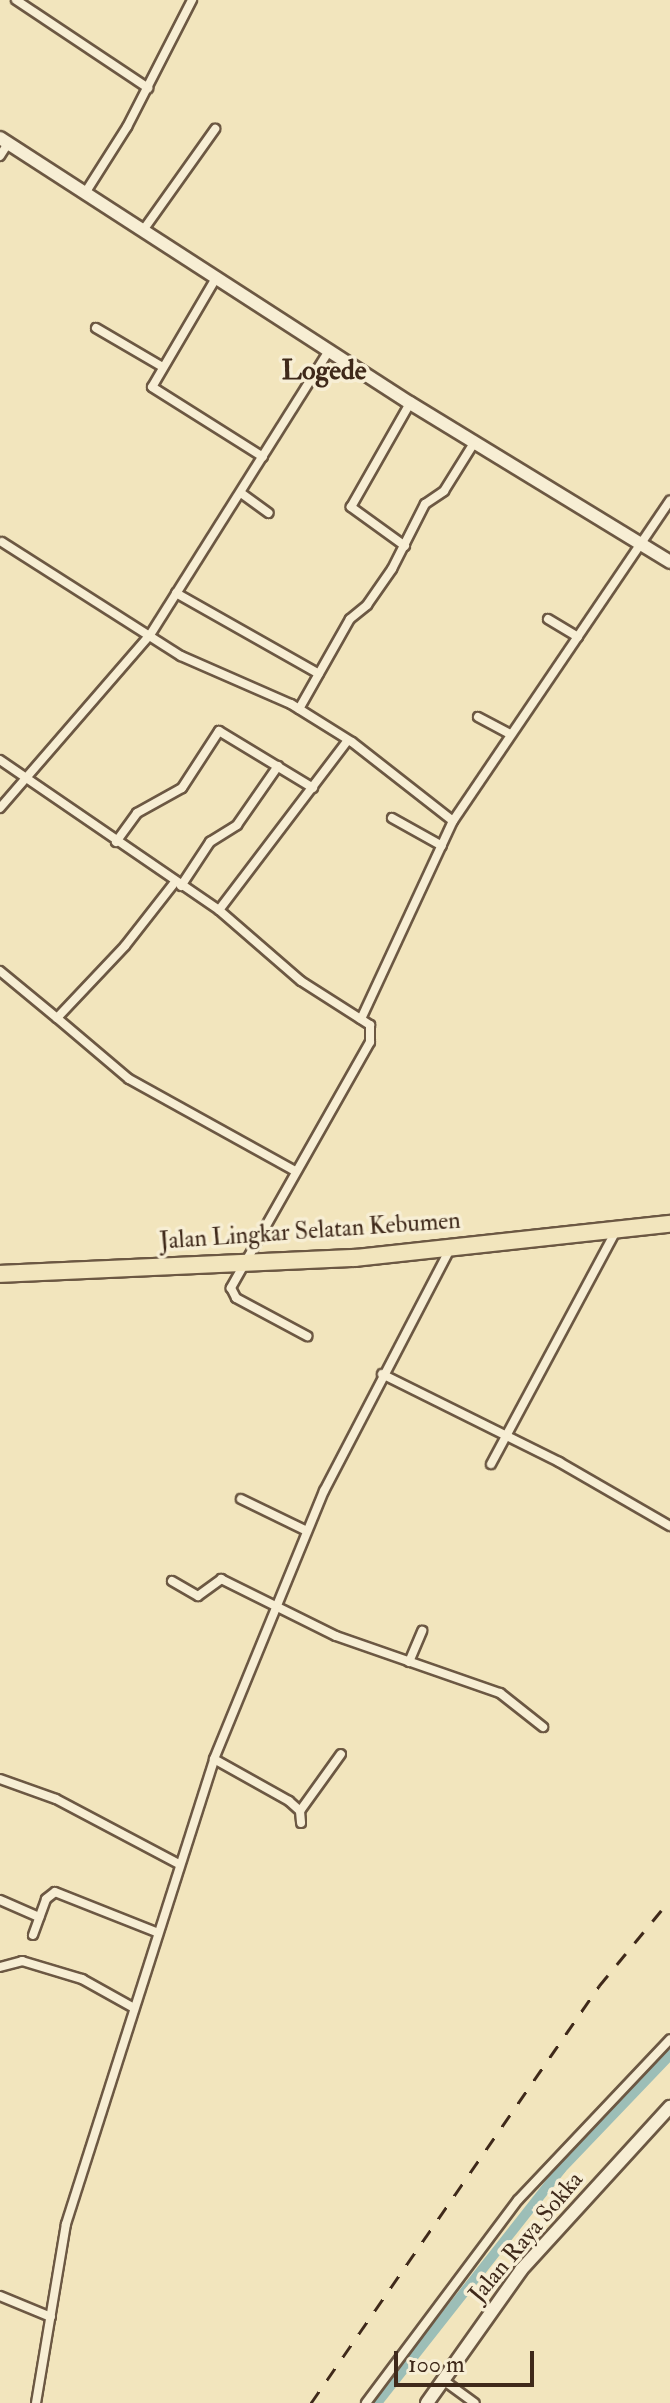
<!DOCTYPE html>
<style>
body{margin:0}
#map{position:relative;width:670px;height:2403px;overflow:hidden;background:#f2e5bd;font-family:"IM FELL Double Pica",serif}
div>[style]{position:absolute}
.canal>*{height:10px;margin:-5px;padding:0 5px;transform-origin:5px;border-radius:5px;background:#9cbeb7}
.roads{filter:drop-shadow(2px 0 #6c5843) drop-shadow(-2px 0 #6c5843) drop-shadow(0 2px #6c5843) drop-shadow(0 -2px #6c5843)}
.street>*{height:8px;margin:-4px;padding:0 4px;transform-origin:4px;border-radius:4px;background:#f7eed4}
.secondary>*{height:12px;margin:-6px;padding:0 6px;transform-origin:6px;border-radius:6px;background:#f7eed4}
.highway>*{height:16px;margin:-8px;padding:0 8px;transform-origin:8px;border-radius:8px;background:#f2e5bd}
.rail>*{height:3px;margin-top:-1.5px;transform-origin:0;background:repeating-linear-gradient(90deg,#3f291a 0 14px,transparent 0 28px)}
span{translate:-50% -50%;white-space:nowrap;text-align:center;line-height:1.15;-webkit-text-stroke:7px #f7eed4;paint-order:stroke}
.street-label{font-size:24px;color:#3f291a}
.quarter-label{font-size:28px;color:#3f291a;font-weight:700}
.scale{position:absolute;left:394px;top:2351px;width:140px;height:36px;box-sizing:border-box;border:4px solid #3f291a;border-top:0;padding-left:10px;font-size:24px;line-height:28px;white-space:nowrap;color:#3f291a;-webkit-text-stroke:6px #f7eed4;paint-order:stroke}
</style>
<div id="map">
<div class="canal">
<i style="left:377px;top:2403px;width:298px;rotate:-51.8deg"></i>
<i style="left:561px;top:2169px;width:158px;rotate:-46.3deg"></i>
</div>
<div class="roads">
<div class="street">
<i style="left:16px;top:0;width:159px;rotate:33.7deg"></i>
<i style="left:0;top:156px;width:15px;rotate:-58deg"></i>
<i style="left:87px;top:190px;width:75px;rotate:-57.6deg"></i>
<i style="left:127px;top:127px;width:143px;rotate:-62.9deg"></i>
<i style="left:144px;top:229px;width:123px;rotate:-54.6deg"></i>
<i style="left:216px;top:278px;width:126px;rotate:120.4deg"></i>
<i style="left:152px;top:387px;width:131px;rotate:32.2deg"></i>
<i style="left:96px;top:328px;width:75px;rotate:30.3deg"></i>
<i style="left:241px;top:493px;width:34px;rotate:36deg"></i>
<i style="left:2px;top:542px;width:212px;rotate:32.5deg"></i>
<i style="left:181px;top:656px;width:120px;rotate:23.6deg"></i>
<i style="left:291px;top:704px;width:72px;rotate:31.9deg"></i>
<i style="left:352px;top:742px;width:128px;rotate:38deg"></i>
<i style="left:405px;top:546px;width:67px;rotate:-144.2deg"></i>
<i style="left:351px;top:507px;width:120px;rotate:-60.4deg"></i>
<i style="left:176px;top:593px;width:164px;rotate:29.5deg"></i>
<i style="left:548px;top:619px;width:35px;rotate:31deg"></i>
<i style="left:299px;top:709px;width:103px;rotate:-60.5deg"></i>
<i style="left:350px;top:619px;width:22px;rotate:-39deg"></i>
<i style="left:367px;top:605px;width:44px;rotate:-55.2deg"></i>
<i style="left:392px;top:569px;width:73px;rotate:-63.1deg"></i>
<i style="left:425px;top:504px;width:23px;rotate:-34deg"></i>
<i style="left:444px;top:491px;width:57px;rotate:-58deg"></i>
<i style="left:478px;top:717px;width:36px;rotate:28deg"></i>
<i style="left:0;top:760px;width:265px;rotate:34.4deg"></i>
<i style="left:219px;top:910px;width:108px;rotate:40.9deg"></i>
<i style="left:301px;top:981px;width:82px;rotate:32.5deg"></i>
<i style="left:370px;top:1025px;width:17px;rotate:90deg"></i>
<i style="left:370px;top:1042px;width:283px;rotate:119.5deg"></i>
<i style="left:231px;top:1288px;width:11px;rotate:63deg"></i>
<i style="left:236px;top:1298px;width:81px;rotate:28.2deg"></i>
<i style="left:0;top:808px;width:229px;rotate:-49.1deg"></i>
<i style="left:150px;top:635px;width:334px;rotate:-57.8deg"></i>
<i style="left:392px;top:818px;width:57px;rotate:29.2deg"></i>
<i style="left:116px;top:842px;width:36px;rotate:-54deg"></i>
<i style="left:137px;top:813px;width:51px;rotate:-29.1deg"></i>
<i style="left:182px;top:788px;width:68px;rotate:-57deg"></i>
<i style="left:219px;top:731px;width:110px;rotate:31.2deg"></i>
<i style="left:175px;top:882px;width:81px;rotate:128deg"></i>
<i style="left:125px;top:946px;width:99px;rotate:133.4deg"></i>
<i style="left:57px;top:1018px;width:94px;rotate:40.3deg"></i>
<i style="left:129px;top:1079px;width:188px;rotate:29deg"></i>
<i style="left:181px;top:886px;width:53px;rotate:-56.6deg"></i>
<i style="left:210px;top:842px;width:32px;rotate:-32deg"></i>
<i style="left:237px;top:825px;width:72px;rotate:-55.2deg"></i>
<i style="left:219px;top:910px;width:213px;rotate:-52.8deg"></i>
<i style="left:0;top:971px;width:74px;rotate:39.5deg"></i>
<i style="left:361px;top:1019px;width:218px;rotate:-65.1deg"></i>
<i style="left:453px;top:821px;width:387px;rotate:-55.9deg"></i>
<i style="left:382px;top:1374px;width:198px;rotate:26.4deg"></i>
<i style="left:559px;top:1462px;width:128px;rotate:30deg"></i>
<i style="left:491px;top:1464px;width:267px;rotate:-61.8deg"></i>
<i style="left:241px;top:1499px;width:73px;rotate:25.9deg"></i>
<i style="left:172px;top:1581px;width:30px;rotate:30deg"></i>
<i style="left:198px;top:1596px;width:29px;rotate:-36deg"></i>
<i style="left:221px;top:1579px;width:128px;rotate:26.4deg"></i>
<i style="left:336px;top:1636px;width:174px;rotate:19.2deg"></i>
<i style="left:500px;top:1693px;width:55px;rotate:38.3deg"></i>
<i style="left:409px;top:1662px;width:34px;rotate:-67deg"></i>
<i style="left:214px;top:1759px;width:86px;rotate:29.2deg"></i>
<i style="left:289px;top:1801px;width:15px;rotate:42deg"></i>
<i style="left:300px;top:1811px;width:12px;rotate:85deg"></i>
<i style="left:0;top:1779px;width:59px;rotate:19.7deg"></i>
<i style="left:56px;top:1799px;width:139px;rotate:27.9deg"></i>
<i style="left:300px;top:1811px;width:70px;rotate:-54.3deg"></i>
<i style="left:0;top:1900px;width:43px;rotate:23.6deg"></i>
<i style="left:33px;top:1935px;width:38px;rotate:-70deg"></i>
<i style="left:46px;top:1899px;width:11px;rotate:-38deg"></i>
<i style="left:55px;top:1892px;width:109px;rotate:21.6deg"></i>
<i style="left:0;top:1967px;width:23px;rotate:-15deg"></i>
<i style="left:22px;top:1961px;width:63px;rotate:16.7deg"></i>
<i style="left:82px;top:1979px;width:57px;rotate:29.2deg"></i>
<i style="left:0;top:2296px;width:55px;rotate:22.4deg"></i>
<i style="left:443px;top:2380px;width:39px;rotate:36deg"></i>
<i style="left:36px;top:2403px;width:181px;rotate:-80.5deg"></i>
<i style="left:66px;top:2224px;width:488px;rotate:-72.3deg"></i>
<i style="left:214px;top:1759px;width:290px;rotate:-67.7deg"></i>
<i style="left:324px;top:1491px;width:273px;rotate:-62.5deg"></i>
<i style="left:366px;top:2403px;width:254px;rotate:-53.2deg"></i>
<i style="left:518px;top:2200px;width:221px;rotate:-46.6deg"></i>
</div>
<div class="secondary">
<i style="left:0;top:138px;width:488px;rotate:32.9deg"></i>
<i style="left:410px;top:403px;width:305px;rotate:31.4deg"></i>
<i style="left:427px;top:2403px;width:163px;rotate:-54.7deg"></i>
<i style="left:521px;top:2270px;width:221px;rotate:-47.6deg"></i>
</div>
<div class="highway">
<i style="left:0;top:1274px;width:355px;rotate:-2.6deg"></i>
<i style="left:355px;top:1258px;width:317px;rotate:-6.2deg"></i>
</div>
</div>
<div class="rail">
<i style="left:311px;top:2403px;width:507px;rotate:-55.37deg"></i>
<i style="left:599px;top:1986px;width:112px;rotate:-50.5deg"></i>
</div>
<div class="street-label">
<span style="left:310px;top:1231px;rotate:-4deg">Jalan Lingkar Selatan Kebumen</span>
<span style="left:526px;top:2237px;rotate:-50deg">Jalan Raya Sokka</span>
</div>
<div class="quarter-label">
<span style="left:324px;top:371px">Logede</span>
</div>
<div class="scale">100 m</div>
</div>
